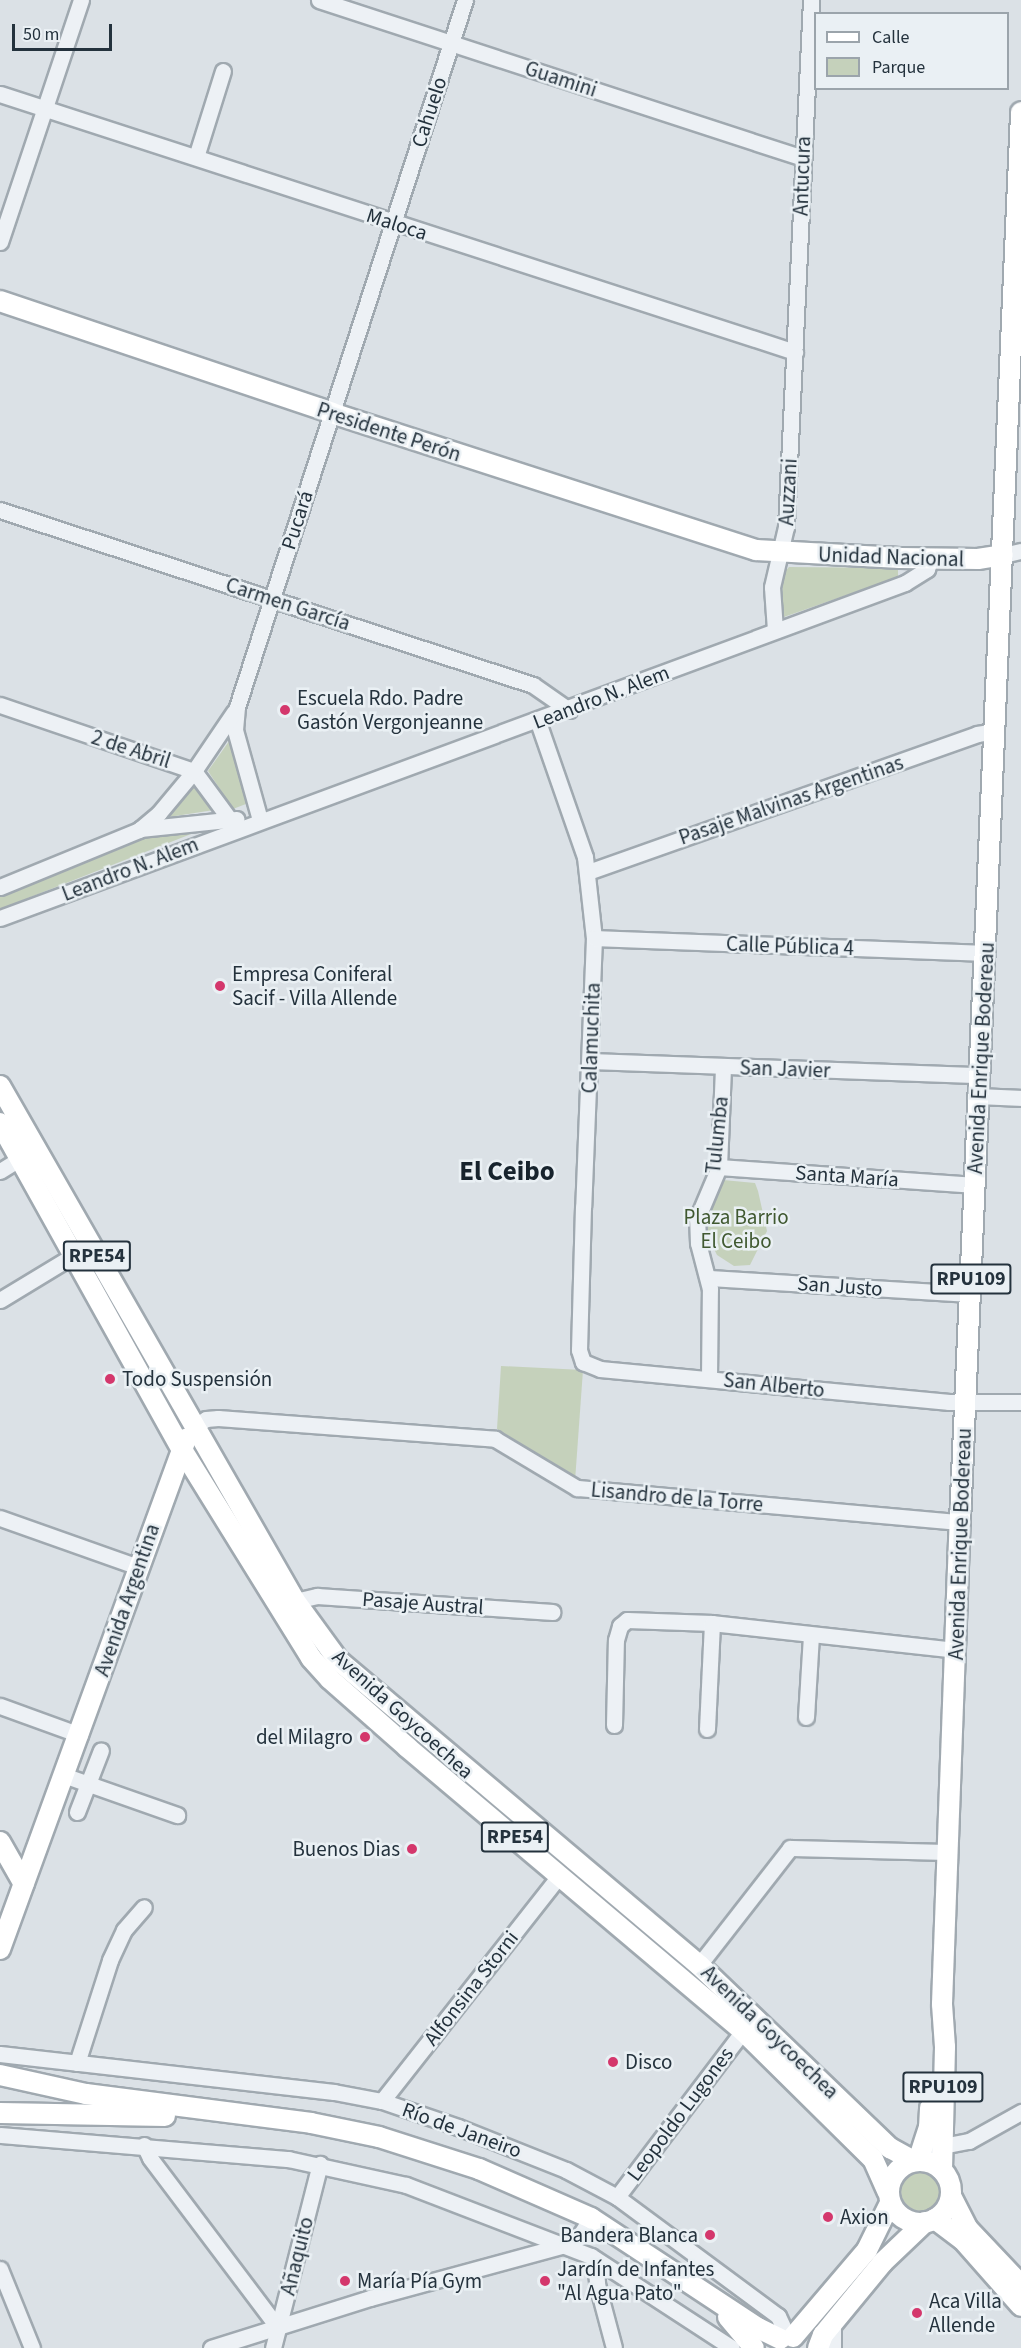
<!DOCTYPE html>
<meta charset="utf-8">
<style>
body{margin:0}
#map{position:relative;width:1021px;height:2348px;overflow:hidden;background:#dbe1e6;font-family:"Source Sans 3",sans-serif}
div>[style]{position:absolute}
.green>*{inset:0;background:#c5d1bb}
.round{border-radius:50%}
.roads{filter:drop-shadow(2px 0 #a0a9b0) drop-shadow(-2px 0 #a0a9b0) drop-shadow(0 2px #a0a9b0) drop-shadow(0 -2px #a0a9b0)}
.minor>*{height:15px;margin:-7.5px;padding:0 7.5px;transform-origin:7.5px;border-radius:7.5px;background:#edf1f5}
.major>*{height:20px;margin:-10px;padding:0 10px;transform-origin:10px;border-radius:10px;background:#fff}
.major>.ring{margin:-10px;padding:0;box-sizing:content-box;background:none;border:20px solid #fff;border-radius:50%}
.dots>*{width:16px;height:16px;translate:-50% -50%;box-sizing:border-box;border:3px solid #eaf0f4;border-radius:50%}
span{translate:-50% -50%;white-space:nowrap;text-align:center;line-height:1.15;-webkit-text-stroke:5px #eaf0f4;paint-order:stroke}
.shield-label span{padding:2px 4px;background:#eaf0f4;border:2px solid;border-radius:4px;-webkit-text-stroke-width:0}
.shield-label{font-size:20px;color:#24323d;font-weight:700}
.street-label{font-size:21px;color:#24323d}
.poi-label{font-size:21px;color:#24323d}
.left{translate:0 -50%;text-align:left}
.right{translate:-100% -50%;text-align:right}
.park-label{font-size:21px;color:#405931}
.district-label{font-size:27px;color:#17232d;font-weight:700}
.legend{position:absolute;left:814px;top:12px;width:195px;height:78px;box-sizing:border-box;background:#eaf0f4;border:2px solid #9ba4ab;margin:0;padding:8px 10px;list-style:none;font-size:18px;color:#24323d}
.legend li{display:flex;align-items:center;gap:12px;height:30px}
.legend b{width:30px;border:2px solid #9ba4ab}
.scale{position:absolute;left:12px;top:24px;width:100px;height:27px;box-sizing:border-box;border:3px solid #24323d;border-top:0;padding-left:8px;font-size:18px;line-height:21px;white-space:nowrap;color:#24323d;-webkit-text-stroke:4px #eaf0f4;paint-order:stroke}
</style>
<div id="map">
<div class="green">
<i style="clip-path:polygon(789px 567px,898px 568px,898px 577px,781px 618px,783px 574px)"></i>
<i style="clip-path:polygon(232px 737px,251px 802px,233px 809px,208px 771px)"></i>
<i style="clip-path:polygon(196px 782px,214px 810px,169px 817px,166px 813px)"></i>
<i style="clip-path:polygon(209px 827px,0 909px,0 893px,136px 839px)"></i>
<i style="clip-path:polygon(723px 1180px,755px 1183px,758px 1191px,767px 1231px,750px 1265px,734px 1266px,717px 1255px,707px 1235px,709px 1210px)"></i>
<i style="clip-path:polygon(501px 1366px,583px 1370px,575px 1481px,497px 1429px)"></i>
<i class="round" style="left:901px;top:2171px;width:40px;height:40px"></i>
</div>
<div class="roads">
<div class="minor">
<i style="left:319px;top:0;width:509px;rotate:18.08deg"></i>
<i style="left:0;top:94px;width:836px;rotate:17.98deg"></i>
<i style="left:196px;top:157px;width:90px;rotate:-72.6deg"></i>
<i style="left:0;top:242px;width:255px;rotate:-71.5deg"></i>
<i style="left:0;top:510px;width:561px;rotate:18.18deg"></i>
<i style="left:533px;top:685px;width:44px;rotate:34.8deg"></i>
<i style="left:1003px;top:555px;width:18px;rotate:-13deg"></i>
<i style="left:775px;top:630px;width:43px;rotate:-94deg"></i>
<i style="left:772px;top:587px;width:62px;rotate:-76.9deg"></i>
<i style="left:786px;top:527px;width:528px;rotate:-87.28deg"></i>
<i style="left:0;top:705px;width:205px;rotate:18.8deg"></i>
<i style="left:194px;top:771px;width:71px;rotate:53.6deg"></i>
<i style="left:538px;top:722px;width:143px;rotate:70.8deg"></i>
<i style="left:585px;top:857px;width:81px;rotate:83.7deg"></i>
<i style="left:594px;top:938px;width:269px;rotate:92.3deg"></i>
<i style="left:583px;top:1207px;width:143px;rotate:91.6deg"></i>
<i style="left:579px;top:1350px;width:13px;rotate:72deg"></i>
<i style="left:583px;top:1362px;width:18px;rotate:22deg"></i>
<i style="left:600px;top:1369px;width:351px;rotate:5.4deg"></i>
<i style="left:949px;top:1402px;width:72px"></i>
<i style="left:260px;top:820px;width:93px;rotate:-105.5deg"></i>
<i style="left:235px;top:730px;width:23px;rotate:-85deg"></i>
<i style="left:237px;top:707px;width:743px;rotate:-72.13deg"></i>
<i style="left:140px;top:829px;width:97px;rotate:-5.9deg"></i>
<i style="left:588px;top:872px;width:413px;rotate:-19.5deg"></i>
<i style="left:977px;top:734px;width:19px;rotate:-9deg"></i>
<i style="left:0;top:887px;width:150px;rotate:-22.3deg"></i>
<i style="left:139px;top:830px;width:26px;rotate:-40deg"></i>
<i style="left:159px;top:813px;width:55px;rotate:-50.2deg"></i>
<i style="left:194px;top:771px;width:71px;rotate:-55.9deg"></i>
<i style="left:0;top:918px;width:965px;rotate:-20.31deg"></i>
<i style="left:905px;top:583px;width:26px;rotate:-32deg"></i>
<i style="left:927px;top:569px;width:12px;rotate:-70deg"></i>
<i style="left:594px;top:938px;width:392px;rotate:2.2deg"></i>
<i style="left:591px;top:1061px;width:389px;rotate:2.1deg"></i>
<i style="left:979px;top:1096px;width:42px;rotate:2.7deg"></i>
<i style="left:719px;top:1167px;width:257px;rotate:4deg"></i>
<i style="left:0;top:1171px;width:25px;rotate:-32deg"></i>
<i style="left:709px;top:1278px;width:262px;rotate:3.5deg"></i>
<i style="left:0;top:1300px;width:87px;rotate:-31.3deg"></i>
<i style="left:709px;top:1378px;width:89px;rotate:-89.4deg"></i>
<i style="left:710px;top:1289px;width:48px;rotate:-104.6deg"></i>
<i style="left:698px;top:1243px;width:24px;rotate:-92deg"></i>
<i style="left:697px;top:1219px;width:56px;rotate:-67.1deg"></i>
<i style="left:719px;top:1167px;width:101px;rotate:-87.7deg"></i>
<i style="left:194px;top:1427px;width:14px;rotate:-34deg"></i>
<i style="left:206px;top:1419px;width:12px;rotate:-5deg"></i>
<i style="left:218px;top:1418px;width:278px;rotate:4.3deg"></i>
<i style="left:495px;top:1439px;width:96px;rotate:30.9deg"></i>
<i style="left:577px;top:1488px;width:385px;rotate:5.1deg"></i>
<i style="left:0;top:1518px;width:146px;rotate:19.5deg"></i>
<i style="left:295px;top:1601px;width:23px;rotate:-13deg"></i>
<i style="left:317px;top:1596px;width:236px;rotate:3.9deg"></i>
<i style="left:0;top:1706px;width:85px;rotate:19.9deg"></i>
<i style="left:806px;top:1717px;width:81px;rotate:-86.5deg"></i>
<i style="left:614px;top:1725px;width:85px;rotate:-88.7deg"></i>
<i style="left:616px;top:1640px;width:15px;rotate:-74deg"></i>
<i style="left:620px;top:1626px;width:9px;rotate:-41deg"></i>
<i style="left:627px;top:1620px;width:85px;rotate:2deg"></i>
<i style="left:712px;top:1623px;width:244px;rotate:6.3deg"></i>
<i style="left:707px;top:1729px;width:106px;rotate:-87.3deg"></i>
<i style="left:66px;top:1776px;width:118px;rotate:19.4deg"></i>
<i style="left:77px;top:1812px;width:66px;rotate:-68.8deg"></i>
<i style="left:699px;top:1965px;width:148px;rotate:-52.1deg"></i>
<i style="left:790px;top:1848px;width:158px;rotate:1.5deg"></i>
<i style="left:0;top:2054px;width:336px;rotate:6.5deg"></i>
<i style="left:334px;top:2092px;width:49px;rotate:10.6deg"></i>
<i style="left:382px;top:2101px;width:80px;rotate:18.9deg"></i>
<i style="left:458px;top:2127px;width:116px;rotate:21.7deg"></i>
<i style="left:566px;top:2170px;width:58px;rotate:27.9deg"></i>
<i style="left:617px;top:2197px;width:200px;rotate:36.5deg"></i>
<i style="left:778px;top:2316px;width:23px;rotate:65deg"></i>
<i style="left:77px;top:2063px;width:108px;rotate:-72.2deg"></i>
<i style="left:110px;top:1960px;width:33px;rotate:-65deg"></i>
<i style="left:124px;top:1930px;width:30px;rotate:-49deg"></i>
<i style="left:382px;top:2101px;width:288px;rotate:-51.8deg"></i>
<i style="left:0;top:2135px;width:289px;rotate:4.8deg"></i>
<i style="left:288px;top:2159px;width:121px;rotate:12.4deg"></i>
<i style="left:406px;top:2185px;width:198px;rotate:21deg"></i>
<i style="left:591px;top:2256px;width:168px;rotate:33.1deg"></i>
<i style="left:144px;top:2145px;width:14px;rotate:65deg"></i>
<i style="left:150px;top:2158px;width:213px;rotate:53deg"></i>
<i style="left:932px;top:2148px;width:38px;rotate:-11deg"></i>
<i style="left:969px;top:2141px;width:60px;rotate:-29.1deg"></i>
<i style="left:617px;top:2197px;width:208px;rotate:-52.8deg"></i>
<i style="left:595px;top:2259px;width:25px;rotate:85deg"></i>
<i style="left:597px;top:2284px;width:66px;rotate:75.1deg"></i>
<i style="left:0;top:2269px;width:85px;rotate:67.9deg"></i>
<i style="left:833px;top:2324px;width:24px;rotate:90deg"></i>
<i style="left:211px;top:2348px;width:167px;rotate:-17.5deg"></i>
<i style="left:370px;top:2298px;width:202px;rotate:-15.2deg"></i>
<i style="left:565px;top:2245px;width:15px;rotate:-28deg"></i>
<i style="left:578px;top:2238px;width:24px;rotate:-57deg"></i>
<i style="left:273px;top:2348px;width:190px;rotate:-75.7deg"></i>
</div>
<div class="major">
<i style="left:0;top:301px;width:350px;rotate:18.6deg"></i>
<i style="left:332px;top:413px;width:446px;rotate:17.9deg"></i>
<i style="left:756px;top:550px;width:144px;rotate:3.2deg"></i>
<i style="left:900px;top:558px;width:78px;rotate:0.7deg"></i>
<i style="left:978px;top:559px;width:25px;rotate:-9deg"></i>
<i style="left:0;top:1086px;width:594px;rotate:60.2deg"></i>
<i style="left:295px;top:1601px;width:73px;rotate:53.9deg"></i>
<i style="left:338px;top:1660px;width:473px;rotate:40.2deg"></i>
<i style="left:699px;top:1965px;width:265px;rotate:43.8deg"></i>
<i style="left:890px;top:2148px;width:26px;rotate:29deg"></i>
<i style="left:0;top:1123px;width:372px;rotate:60.9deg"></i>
<i style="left:181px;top:1448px;width:247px;rotate:58.2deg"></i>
<i style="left:311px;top:1658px;width:28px;rotate:48deg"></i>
<i style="left:330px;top:1679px;width:103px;rotate:41.4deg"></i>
<i style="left:407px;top:1747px;width:440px;rotate:40.2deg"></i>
<i style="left:743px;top:2031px;width:182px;rotate:44.6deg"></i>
<i style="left:873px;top:2159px;width:36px;rotate:66deg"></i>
<i style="left:0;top:1842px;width:48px;rotate:60.3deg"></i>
<i style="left:0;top:1949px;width:543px;rotate:-69.96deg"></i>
<i style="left:0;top:2075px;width:88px;rotate:12.5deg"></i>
<i style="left:86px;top:2094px;width:227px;rotate:7.3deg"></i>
<i style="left:311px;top:2123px;width:69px;rotate:11.6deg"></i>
<i style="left:379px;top:2137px;width:105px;rotate:17.7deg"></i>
<i style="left:479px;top:2169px;width:122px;rotate:23.6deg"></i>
<i style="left:591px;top:2218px;width:200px;rotate:33.4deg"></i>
<i style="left:758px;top:2328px;width:25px;rotate:26deg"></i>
<i style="left:0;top:2113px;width:165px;rotate:1deg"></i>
<i style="left:918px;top:2161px;width:35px;rotate:-72deg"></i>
<i style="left:929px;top:2128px;width:20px;rotate:-87deg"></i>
<i class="ring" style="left:889px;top:2161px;width:42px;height:42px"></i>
<i style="left:942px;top:2170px;width:123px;rotate:-88.6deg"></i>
<i style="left:945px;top:2047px;width:43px;rotate:-94deg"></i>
<i style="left:942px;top:2004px;width:482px;rotate:-87.9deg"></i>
<i style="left:960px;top:1522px;width:1411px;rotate:-87.52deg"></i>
<i style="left:951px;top:2196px;width:36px;rotate:63deg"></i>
<i style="left:967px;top:2228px;width:79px;rotate:46.5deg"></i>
<i style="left:935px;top:2219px;width:34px;rotate:37deg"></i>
<i style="left:962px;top:2239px;width:89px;rotate:48.6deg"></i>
<i style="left:728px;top:2317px;width:40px;rotate:50deg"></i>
<i style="left:793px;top:2337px;width:114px;rotate:-49.6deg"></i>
<i style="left:867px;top:2250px;width:52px;rotate:-63.9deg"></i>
<i style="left:818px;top:2348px;width:14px;rotate:-69deg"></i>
<i style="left:823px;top:2335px;width:94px;rotate:-50.6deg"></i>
<i style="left:883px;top:2262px;width:58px;rotate:-43.6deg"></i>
</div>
</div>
<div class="dots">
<i style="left:285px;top:710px;background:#d4376c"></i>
<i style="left:220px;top:986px;background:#d4376c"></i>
<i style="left:110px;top:1379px;background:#d4376c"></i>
<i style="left:365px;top:1737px;background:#d4376c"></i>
<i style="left:412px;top:1849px;background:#d4376c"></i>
<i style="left:613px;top:2062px;background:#d4376c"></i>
<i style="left:828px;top:2217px;background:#d4376c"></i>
<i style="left:710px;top:2235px;background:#d4376c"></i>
<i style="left:345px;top:2281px;background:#d4376c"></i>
<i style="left:545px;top:2281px;background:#d4376c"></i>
<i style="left:917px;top:2313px;background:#d4376c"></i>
</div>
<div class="shield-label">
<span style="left:97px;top:1256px">RPE54</span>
<span style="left:971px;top:1279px">RPU109</span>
<span style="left:515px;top:1837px">RPE54</span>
<span style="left:943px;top:2087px">RPU109</span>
</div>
<div class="street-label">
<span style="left:561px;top:79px;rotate:18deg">Guamini</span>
<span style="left:429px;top:112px;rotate:-72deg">Cahuelo</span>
<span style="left:802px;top:176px;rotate:-88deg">Antucura</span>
<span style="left:397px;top:224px;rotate:18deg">Maloca</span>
<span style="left:389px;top:432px;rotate:18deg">Presidente Perón</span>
<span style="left:788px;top:492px;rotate:-87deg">Auzzani</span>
<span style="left:297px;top:520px;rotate:-72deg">Pucará</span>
<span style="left:891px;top:557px;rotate:2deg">Unidad Nacional</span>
<span style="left:288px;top:604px;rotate:18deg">Carmen García</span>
<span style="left:601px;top:697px;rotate:-21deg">Leandro N. Alem</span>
<span style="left:131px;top:749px;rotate:18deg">2 de Abril</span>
<span style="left:791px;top:800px;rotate:-19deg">Pasaje Malvinas Argentinas</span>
<span style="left:130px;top:869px;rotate:-21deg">Leandro N. Alem</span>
<span style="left:790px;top:946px;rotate:2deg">Calle Pública 4</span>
<span style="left:591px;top:1038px;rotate:-88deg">Calamuchita</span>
<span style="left:981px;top:1058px;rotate:-87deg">Avenida Enrique Bodereau</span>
<span style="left:785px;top:1069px;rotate:2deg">San Javier</span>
<span style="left:717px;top:1135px;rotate:-84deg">Tulumba</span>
<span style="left:847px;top:1176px;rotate:4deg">Santa María</span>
<span style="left:840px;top:1286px;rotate:4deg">San Justo</span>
<span style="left:774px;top:1385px;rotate:6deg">San Alberto</span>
<span style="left:677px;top:1497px;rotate:5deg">Lisandro de la Torre</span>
<span style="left:960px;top:1544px;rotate:-88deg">Avenida Enrique Bodereau</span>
<span style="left:127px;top:1600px;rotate:-71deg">Avenida Argentina</span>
<span style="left:423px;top:1603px;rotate:4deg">Pasaje Austral</span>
<span style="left:403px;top:1714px;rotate:42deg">Avenida Goycoechea</span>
<span style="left:471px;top:1988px;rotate:-52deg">Alfonsina Storni</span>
<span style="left:770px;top:2032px;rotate:44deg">Avenida Goycoechea</span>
<span style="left:680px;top:2114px;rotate:-53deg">Leopoldo Lugones</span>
<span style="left:462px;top:2130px;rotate:20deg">Río de Janeiro</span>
<span style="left:297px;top:2256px;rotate:-76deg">Añaquito</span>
</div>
<div class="poi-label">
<span class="left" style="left:297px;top:710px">Escuela Rdo. Padre<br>Gastón Vergonjeanne</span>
<span class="left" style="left:232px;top:986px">Empresa Coniferal<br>Sacif - Villa Allende</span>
<span class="left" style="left:122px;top:1379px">Todo Suspensión</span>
<span class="right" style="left:353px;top:1737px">del Milagro</span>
<span class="right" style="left:400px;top:1849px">Buenos Dias</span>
<span class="left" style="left:625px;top:2062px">Disco</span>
<span class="left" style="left:840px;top:2217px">Axion</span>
<span class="right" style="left:698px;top:2235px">Bandera Blanca</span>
<span class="left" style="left:557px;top:2281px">Jardín de Infantes<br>"Al Agua Pato"</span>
<span class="left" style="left:357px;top:2281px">María Pía Gym</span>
<span class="left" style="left:929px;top:2313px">Aca Villa<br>Allende</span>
</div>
<div class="park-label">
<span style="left:736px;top:1229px">Plaza Barrio<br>El Ceibo</span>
</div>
<div class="district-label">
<span style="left:507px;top:1172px">El Ceibo</span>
</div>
<ul class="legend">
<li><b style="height:8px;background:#fff"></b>Calle</li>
<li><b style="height:16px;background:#c5d1bb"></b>Parque</li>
</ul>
<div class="scale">50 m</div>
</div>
